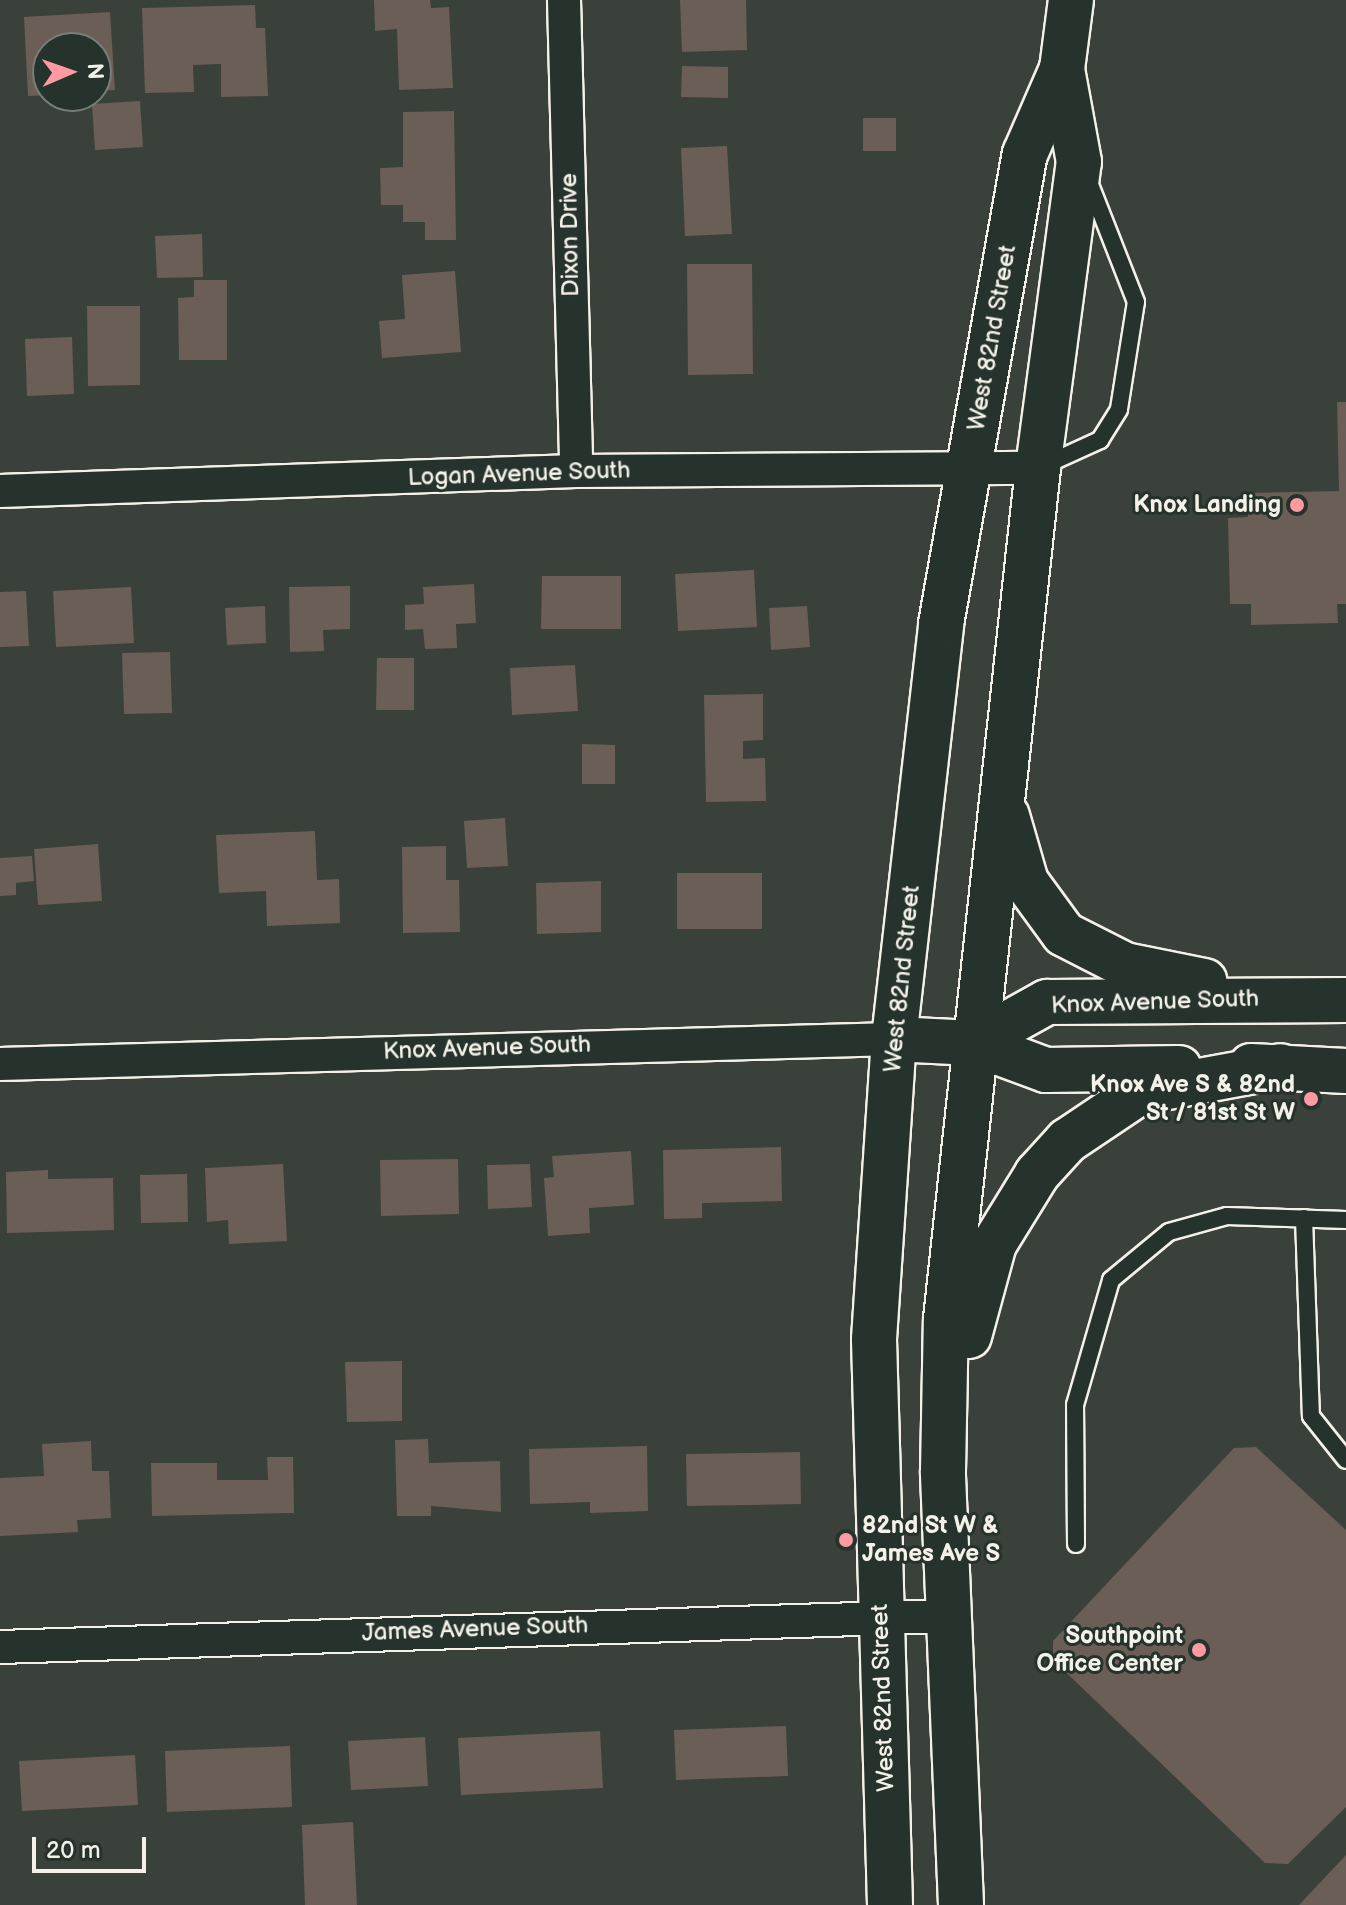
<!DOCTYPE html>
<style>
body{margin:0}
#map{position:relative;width:1346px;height:1905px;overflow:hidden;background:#3a403a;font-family:"Balsamiq Sans",sans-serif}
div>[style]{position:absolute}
.building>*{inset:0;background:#6a5e57}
.roads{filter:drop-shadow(2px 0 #f4f1e8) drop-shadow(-2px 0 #f4f1e8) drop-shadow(0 2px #f4f1e8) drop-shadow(0 -2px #f4f1e8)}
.lane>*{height:16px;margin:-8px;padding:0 8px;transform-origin:8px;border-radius:8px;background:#26332d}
.street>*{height:32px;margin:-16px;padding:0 16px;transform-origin:16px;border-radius:16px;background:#26332d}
.secondary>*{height:44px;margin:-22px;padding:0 22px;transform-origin:22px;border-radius:22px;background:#26332d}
.dots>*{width:22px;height:22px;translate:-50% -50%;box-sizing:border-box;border:4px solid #26332d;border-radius:50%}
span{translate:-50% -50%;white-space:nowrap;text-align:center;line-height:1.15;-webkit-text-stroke:6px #26332d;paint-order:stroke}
.street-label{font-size:24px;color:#f4f1e8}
.poi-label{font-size:24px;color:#f4f1e8;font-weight:700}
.right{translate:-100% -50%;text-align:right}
.left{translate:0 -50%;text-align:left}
.north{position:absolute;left:32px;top:32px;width:80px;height:80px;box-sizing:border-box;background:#26332d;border:2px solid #787f78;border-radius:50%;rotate:88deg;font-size:22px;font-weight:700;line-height:32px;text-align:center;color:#f4f1e8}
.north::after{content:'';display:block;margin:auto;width:28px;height:36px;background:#ff9aa2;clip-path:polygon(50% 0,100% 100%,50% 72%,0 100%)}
.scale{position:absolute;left:32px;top:1837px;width:114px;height:36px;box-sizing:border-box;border:4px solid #f4f1e8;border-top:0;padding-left:10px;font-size:24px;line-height:28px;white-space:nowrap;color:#f4f1e8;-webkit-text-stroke:6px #26332d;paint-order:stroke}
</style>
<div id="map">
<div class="building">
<i style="clip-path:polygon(374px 0,430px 0,431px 8px,449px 7px,453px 88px,399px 90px,397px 29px,375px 31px)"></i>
<i style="clip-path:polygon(680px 0,746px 0,747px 50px,682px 52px)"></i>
<i style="clip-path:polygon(255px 5px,256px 28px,265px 28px,268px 96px,221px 97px,221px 64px,193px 65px,194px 92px,145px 93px,142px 8px)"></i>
<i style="clip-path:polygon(110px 12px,115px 90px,96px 91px,96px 48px,48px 48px,48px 95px,28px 96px,24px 17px)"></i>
<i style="clip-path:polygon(682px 66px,728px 67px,728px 98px,681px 97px)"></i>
<i style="clip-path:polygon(140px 101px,143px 147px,95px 150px,92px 104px)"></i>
<i style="clip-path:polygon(454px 111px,456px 240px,425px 240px,425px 222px,403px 222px,403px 205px,381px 205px,380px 168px,403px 167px,403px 112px)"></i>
<i style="clip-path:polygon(863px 118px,896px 118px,896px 151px,863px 151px)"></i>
<i style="clip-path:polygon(727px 146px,732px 234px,685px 236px,681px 148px)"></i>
<i style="clip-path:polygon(202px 234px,203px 277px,157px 278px,155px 236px)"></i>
<i style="clip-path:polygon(687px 264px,752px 264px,753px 374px,688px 375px)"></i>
<i style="clip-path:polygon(455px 271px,461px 352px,382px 358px,379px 321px,405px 319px,402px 275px)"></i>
<i style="clip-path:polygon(194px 280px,227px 280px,227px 360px,179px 360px,178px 298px,194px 297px)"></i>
<i style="clip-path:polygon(87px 306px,140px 306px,140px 385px,88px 386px)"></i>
<i style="clip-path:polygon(72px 337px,74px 394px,27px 396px,25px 339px)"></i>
<i style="clip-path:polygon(1337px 402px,1346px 402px,1346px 604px,1337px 604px,1338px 623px,1251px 625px,1251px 604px,1230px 604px,1228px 518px,1248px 517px,1248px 493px,1339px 491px)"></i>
<i style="clip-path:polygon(754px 570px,757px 627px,678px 631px,675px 574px)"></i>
<i style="clip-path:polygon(542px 576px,621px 576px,621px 629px,541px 629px)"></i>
<i style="clip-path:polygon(474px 584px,476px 623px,456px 624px,457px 648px,425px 649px,423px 629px,405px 630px,405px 605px,424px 604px,423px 587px)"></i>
<i style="clip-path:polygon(350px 586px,350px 629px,323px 630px,324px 651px,290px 652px,289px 587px)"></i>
<i style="clip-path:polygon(131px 587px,134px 643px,56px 647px,53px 591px)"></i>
<i style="clip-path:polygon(26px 591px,29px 646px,0 647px,0 592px)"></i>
<i style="clip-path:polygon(265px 606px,266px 643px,227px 645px,225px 608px)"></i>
<i style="clip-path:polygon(807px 606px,810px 647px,771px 650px,769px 608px)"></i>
<i style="clip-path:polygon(170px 652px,172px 713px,124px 714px,122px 653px)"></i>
<i style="clip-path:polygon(377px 658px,414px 658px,414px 710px,376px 710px)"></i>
<i style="clip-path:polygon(575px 665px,578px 711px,512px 715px,510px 668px)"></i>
<i style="clip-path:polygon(763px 694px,763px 740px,743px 741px,743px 759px,765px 758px,766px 801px,706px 802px,704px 695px)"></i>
<i style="clip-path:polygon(582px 744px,615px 745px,615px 784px,582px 784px)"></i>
<i style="clip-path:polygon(505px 818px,508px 866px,467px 868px,464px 821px)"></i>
<i style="clip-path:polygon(315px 831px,317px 880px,339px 879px,340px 923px,267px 926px,266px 891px,219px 893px,216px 835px)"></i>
<i style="clip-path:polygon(98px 844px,102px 901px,38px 905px,34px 849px)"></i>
<i style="clip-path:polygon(446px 846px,446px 880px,459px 880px,460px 932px,403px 933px,402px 847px)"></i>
<i style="clip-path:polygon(32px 856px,34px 881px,16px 883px,16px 895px,0 896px,0 858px)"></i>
<i style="clip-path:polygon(677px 873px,762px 873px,762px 929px,677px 929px)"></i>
<i style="clip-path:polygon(601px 881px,601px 932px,537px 934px,536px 883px)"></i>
<i style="clip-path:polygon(781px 1147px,782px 1201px,702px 1203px,702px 1218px,664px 1219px,663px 1150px)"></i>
<i style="clip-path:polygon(631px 1151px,634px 1205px,589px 1208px,590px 1233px,548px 1236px,544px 1178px,554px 1177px,552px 1156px)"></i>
<i style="clip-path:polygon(458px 1159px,459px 1214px,381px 1216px,380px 1160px)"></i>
<i style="clip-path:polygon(283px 1164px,287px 1241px,229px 1244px,228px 1220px,207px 1222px,205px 1168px)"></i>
<i style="clip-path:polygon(530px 1164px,532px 1207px,488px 1209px,487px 1165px)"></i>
<i style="clip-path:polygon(48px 1170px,48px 1179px,113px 1178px,114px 1230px,7px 1233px,6px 1172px)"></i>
<i style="clip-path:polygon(187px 1174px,188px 1222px,141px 1223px,140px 1175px)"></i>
<i style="clip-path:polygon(402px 1361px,402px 1421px,347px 1422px,345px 1362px)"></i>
<i style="clip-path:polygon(428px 1439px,429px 1463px,500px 1461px,501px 1512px,431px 1506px,431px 1516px,397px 1516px,395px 1440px)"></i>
<i style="clip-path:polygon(91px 1441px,92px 1471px,109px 1471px,111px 1518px,77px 1520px,78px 1532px,0 1536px,0 1478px,44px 1476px,42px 1444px)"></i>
<i style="clip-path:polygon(647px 1446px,648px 1511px,590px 1513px,590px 1502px,530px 1504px,529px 1449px)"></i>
<i style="clip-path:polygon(1256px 1447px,1346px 1530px,1346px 1807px,1288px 1864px,1265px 1863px,1053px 1660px,1053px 1641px,1234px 1448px)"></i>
<i style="clip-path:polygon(800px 1452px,801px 1504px,687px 1506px,686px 1454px)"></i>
<i style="clip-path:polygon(267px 1457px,293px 1457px,294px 1513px,152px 1516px,151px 1463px,217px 1463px,217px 1480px,268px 1480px)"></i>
<i style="clip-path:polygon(786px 1726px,788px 1776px,676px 1780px,674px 1730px)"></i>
<i style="clip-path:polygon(600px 1731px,603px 1788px,461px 1795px,458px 1738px)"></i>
<i style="clip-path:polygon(425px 1737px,428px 1786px,351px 1790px,348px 1741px)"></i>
<i style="clip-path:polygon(290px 1746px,292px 1807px,167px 1812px,165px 1751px)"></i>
<i style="clip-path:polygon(135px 1755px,138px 1805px,22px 1811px,19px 1761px)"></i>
<i style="clip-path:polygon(353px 1822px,357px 1905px,305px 1905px,302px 1825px)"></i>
<i style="clip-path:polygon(1346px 1855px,1346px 1905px,1299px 1905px)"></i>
</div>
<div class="roads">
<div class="lane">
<i style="left:1043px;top:466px;width:63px;rotate:-24.5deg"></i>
<i style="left:1100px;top:440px;width:36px;rotate:-58deg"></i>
<i style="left:1119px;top:409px;width:108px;rotate:-81deg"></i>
<i style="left:1136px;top:302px;width:129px;rotate:-111.4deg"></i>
<i style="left:1304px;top:1218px;width:198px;rotate:88deg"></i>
<i style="left:1311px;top:1416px;width:56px;rotate:51.5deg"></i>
<i style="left:1076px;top:1544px;width:139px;rotate:-90.4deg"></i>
<i style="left:1075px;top:1405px;width:130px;rotate:-73.9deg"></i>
<i style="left:1111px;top:1280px;width:75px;rotate:-39.6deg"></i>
<i style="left:1169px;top:1232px;width:60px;rotate:-15.4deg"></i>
<i style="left:1227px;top:1216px;width:119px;rotate:1.9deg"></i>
</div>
<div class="street">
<i style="left:564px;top:0;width:471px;rotate:88.5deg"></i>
<i style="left:0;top:491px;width:576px;rotate:-1.99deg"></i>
<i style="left:576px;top:471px;width:462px;rotate:-0.4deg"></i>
<i style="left:0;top:1064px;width:894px;rotate:-1.6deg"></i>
<i style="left:0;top:1647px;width:950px;rotate:-1.87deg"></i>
</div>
<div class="secondary">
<i style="left:1007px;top:816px;width:69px;rotate:73.9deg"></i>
<i style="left:1026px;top:882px;width:64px;rotate:53.8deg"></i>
<i style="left:1064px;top:934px;width:68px;rotate:26.9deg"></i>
<i style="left:1125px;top:965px;width:81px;rotate:11.4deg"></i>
<i style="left:894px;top:1039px;width:79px;rotate:2.9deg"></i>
<i style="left:973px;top:1043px;width:78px;rotate:20.3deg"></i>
<i style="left:1046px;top:1070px;width:133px;rotate:-0.9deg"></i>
<i style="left:973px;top:1043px;width:85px;rotate:-29deg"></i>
<i style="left:1047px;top:1002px;width:299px;rotate:-0.4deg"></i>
<i style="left:1251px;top:1066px;width:95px;rotate:3deg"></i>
<i style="left:969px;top:1336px;width:95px;rotate:-74.8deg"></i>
<i style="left:994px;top:1244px;width:82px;rotate:-58.4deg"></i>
<i style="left:1037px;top:1174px;width:45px;rotate:-47.7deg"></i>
<i style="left:1067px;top:1141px;width:88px;rotate:-33.9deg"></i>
<i style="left:1140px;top:1092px;width:143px;rotate:-10.4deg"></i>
<i style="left:890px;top:1905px;width:566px;rotate:-91.62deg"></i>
<i style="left:874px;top:1339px;width:301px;rotate:-86.2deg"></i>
<i style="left:894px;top:1039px;width:418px;rotate:-83.5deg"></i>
<i style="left:941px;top:624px;width:477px;rotate:-79.9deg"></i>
<i style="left:1025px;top:154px;width:93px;rotate:-66.5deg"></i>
<i style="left:1062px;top:69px;width:70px;rotate:-82.6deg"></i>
<i style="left:961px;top:1905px;width:434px;rotate:-92.4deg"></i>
<i style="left:943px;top:1471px;width:152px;rotate:-88.9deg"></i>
<i style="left:946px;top:1319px;width:856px;rotate:-83.83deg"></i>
<i style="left:1038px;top:468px;width:309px;rotate:-82.4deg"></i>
<i style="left:1079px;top:162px;width:95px;rotate:-100.4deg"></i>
</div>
</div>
<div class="dots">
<i style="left:1297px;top:505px;background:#ff9aa2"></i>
<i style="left:1311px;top:1099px;background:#ff9aa2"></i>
<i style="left:846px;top:1540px;background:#ff9aa2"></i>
<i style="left:1199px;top:1650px;background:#ff9aa2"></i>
</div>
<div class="street-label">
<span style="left:570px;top:235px;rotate:-91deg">Dixon Drive</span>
<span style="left:992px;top:338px;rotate:-80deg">West 82nd Street</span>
<span style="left:519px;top:474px;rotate:-2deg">Logan Avenue South</span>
<span style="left:902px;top:979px;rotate:-84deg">West 82nd Street</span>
<span style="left:1155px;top:1002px;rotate:-2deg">Knox Avenue South</span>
<span style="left:487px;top:1048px;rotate:-2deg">Knox Avenue South</span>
<span style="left:475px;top:1629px;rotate:-2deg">James Avenue South</span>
<span style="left:883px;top:1698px;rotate:-92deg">West 82nd Street</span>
</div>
<div class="poi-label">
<span class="right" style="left:1281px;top:505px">Knox Landing</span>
<span class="right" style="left:1295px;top:1099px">Knox Ave S &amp; 82nd<br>St / 81st St W</span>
<span class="left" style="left:862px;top:1540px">82nd St W &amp;<br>James Ave S</span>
<span class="right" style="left:1183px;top:1650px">Southpoint<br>Office Center</span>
</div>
<div class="north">N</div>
<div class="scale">20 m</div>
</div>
